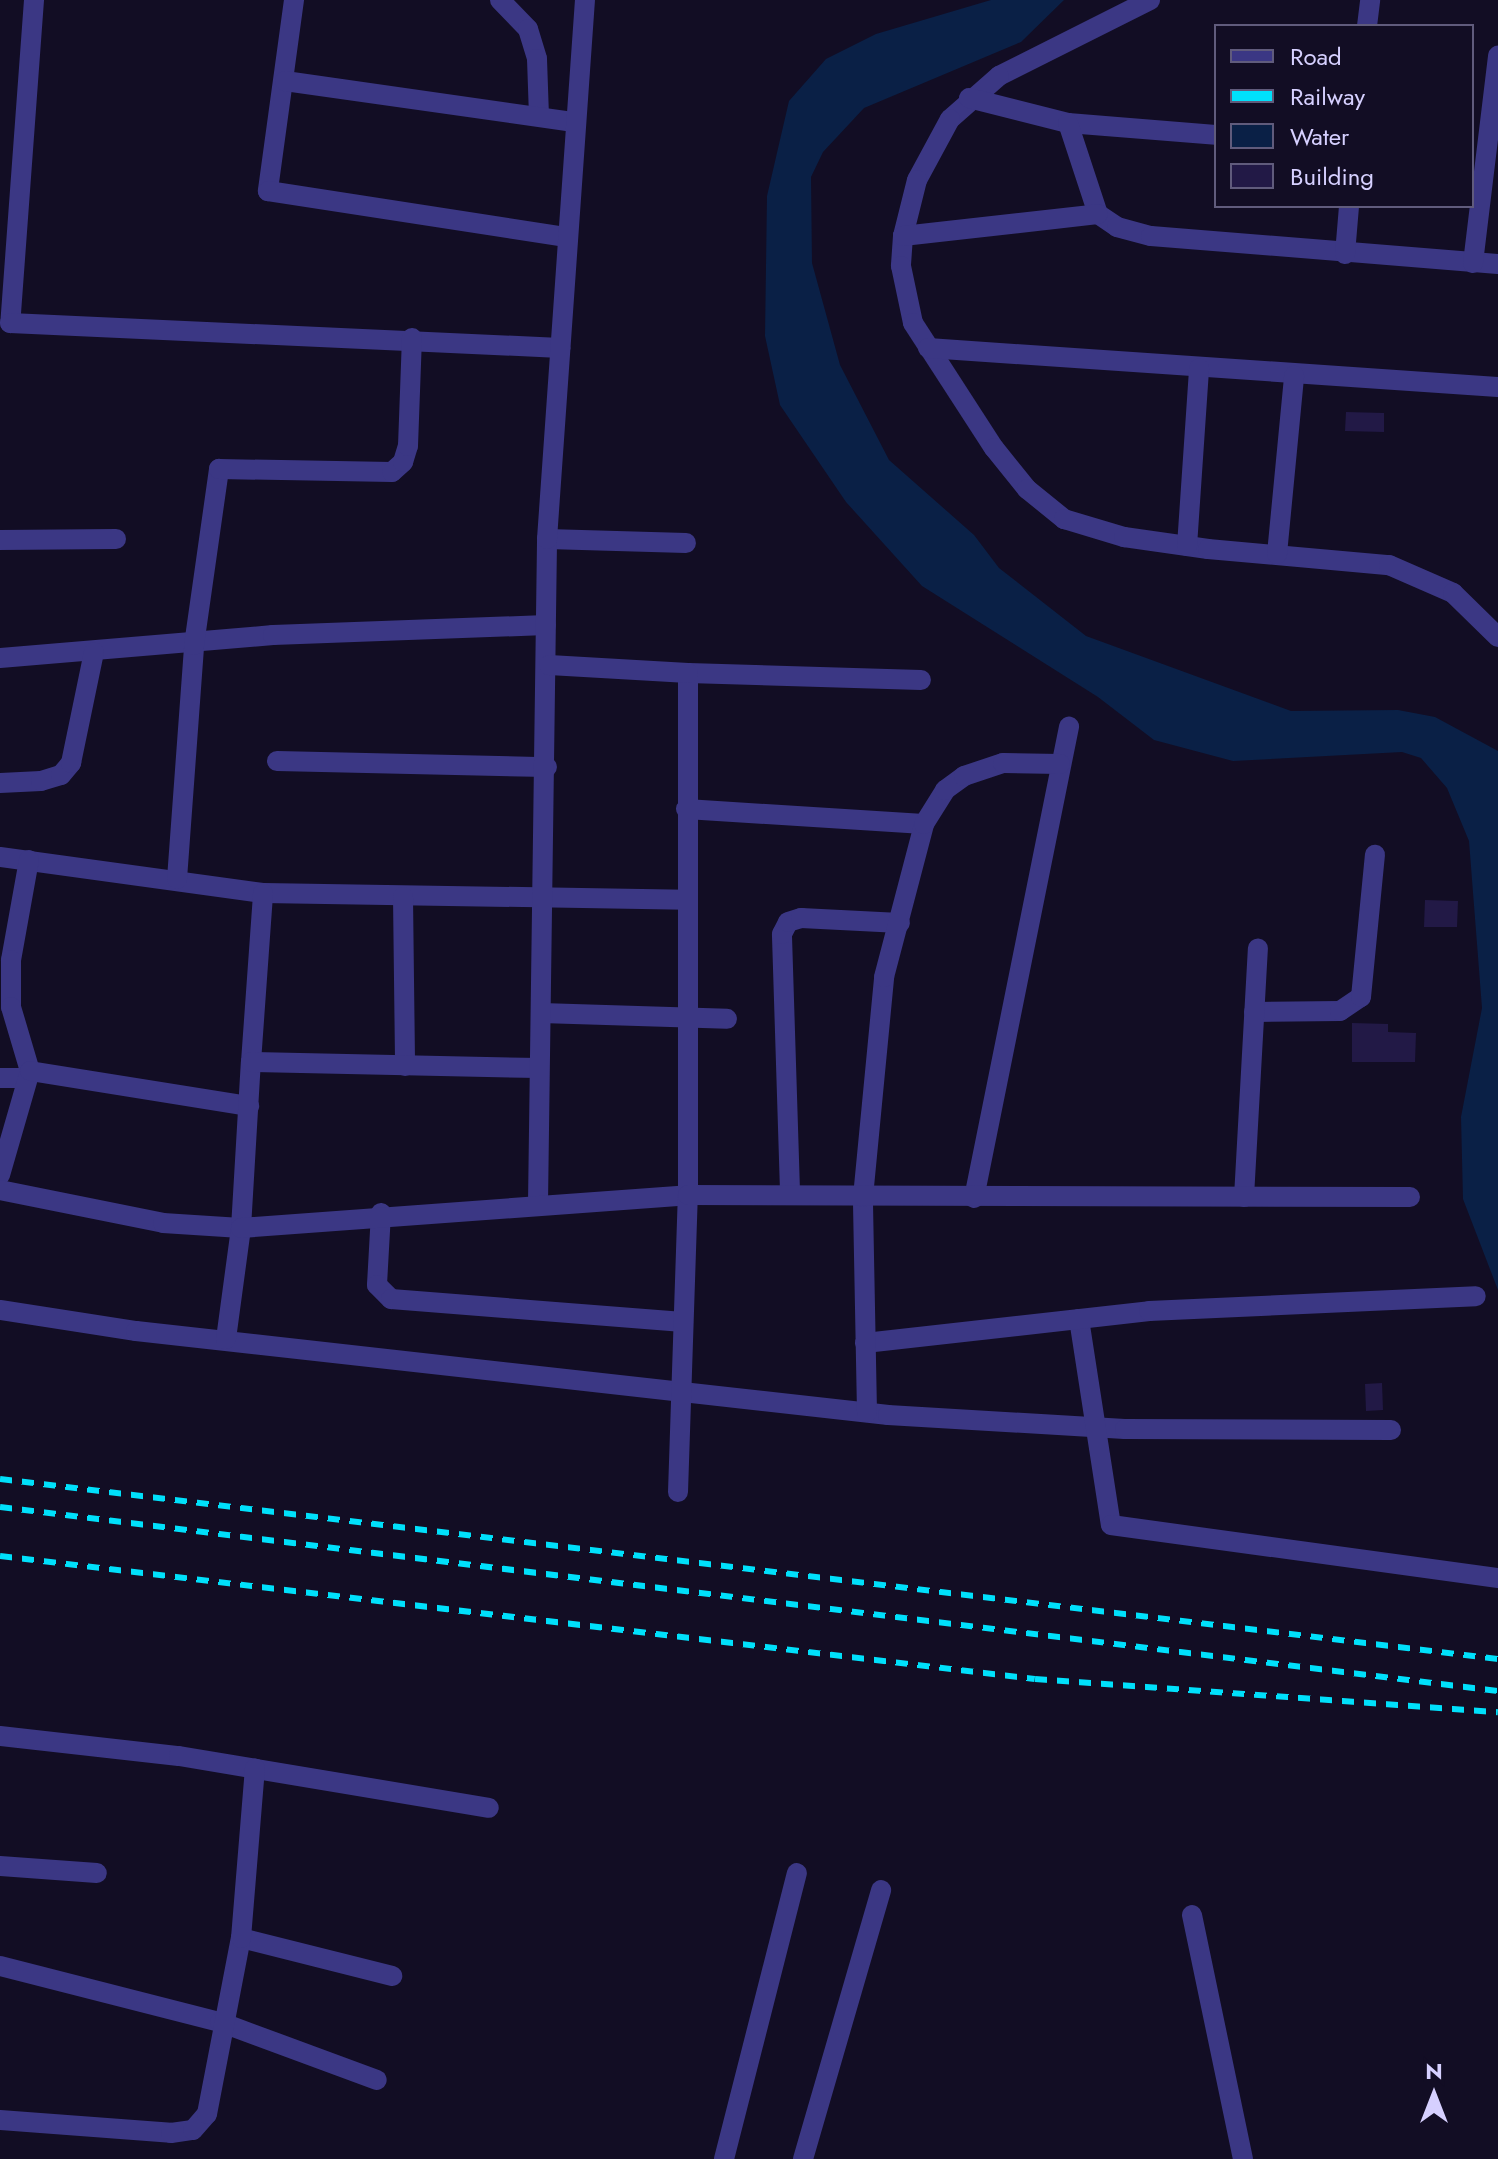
<!DOCTYPE html>
<style>
body{margin:0}
#map{position:relative;width:1498px;height:2159px;overflow:hidden;background:#120d24;font-family:Jost,sans-serif}
div>[style]{position:absolute}
.water>*{inset:0;background:#0a2046}
.building>*{inset:0;background:#221946}
.minor>*{height:20px;margin:-10px;padding:0 10px;transform-origin:10px;border-radius:10px;background:#3b3784}
.rail>*{height:6px;margin-top:-3px;transform-origin:0;background:repeating-linear-gradient(90deg,#00e0fb 0 12px,transparent 0 22px)}
span{translate:-50% -50%;white-space:nowrap;text-align:center;line-height:1.15;-webkit-text-stroke:7px #120d24;paint-order:stroke}
.legend{position:absolute;left:1214px;top:24px;width:260px;height:184px;box-sizing:border-box;background:#120d24;border:2px solid #605b7c;margin:0;padding:10px 14px;list-style:none;font-size:24px;color:#d6d0ff}
.legend li{display:flex;align-items:center;gap:16px;height:40px}
.legend b{width:40px;border:2px solid #605b7c}
.north{position:absolute;left:1394px;top:2055px;width:80px;height:80px;-webkit-text-stroke:6px #120d24;paint-order:stroke;rotate:0deg;font-size:22px;font-weight:700;line-height:32px;text-align:center;color:#d6d0ff}
.north::after{content:'';display:block;margin:auto;width:28px;height:36px;background:#d6d0ff;clip-path:polygon(50% 0,100% 100%,50% 72%,0 100%)}
</style>
<div id="map">
<div class="water">
<i style="clip-path:polygon(991px 0,1064px 0,1021px 42px,864px 108px,823px 152px,811px 177px,812px 263px,840px 365px,889px 460px,974px 535px,999px 568px,1086px 636px,1291px 711px,1398px 710px,1435px 717px,1498px 751px,1498px 1290px,1463px 1199px,1461px 1117px,1482px 1008px,1469px 841px,1447px 788px,1421px 758px,1402px 752px,1233px 761px,1154px 740px,1098px 697px,922px 586px,846px 502px,780px 405px,765px 336px,767px 196px,789px 101px,826px 59px,876px 34px)"></i>
</div>
<div class="building">
<i style="clip-path:polygon(1346px 412px,1384px 413px,1384px 432px,1345px 431px)"></i>
<i style="clip-path:polygon(1425px 900px,1458px 901px,1457px 927px,1424px 927px)"></i>
<i style="clip-path:polygon(1352px 1023px,1388px 1024px,1388px 1032px,1416px 1033px,1415px 1062px,1352px 1062px)"></i>
<i style="clip-path:polygon(1382px 1383px,1383px 1410px,1366px 1411px,1365px 1384px)"></i>
</div>
<div class="minor">
<i style="left:34px;top:0;width:324px;rotate:94.2deg"></i>
<i style="left:10px;top:323px;width:551px;rotate:2.6deg"></i>
<i style="left:294px;top:0;width:193px;rotate:97.8deg"></i>
<i style="left:268px;top:191px;width:302px;rotate:8.8deg"></i>
<i style="left:500px;top:0;width:40px;rotate:46deg"></i>
<i style="left:528px;top:29px;width:31px;rotate:73deg"></i>
<i style="left:537px;top:59px;width:57px;rotate:88deg"></i>
<i style="left:1150px;top:0;width:169px;rotate:153.3deg"></i>
<i style="left:999px;top:76px;width:65px;rotate:138.7deg"></i>
<i style="left:950px;top:119px;width:69px;rotate:118.4deg"></i>
<i style="left:917px;top:180px;width:58px;rotate:104deg"></i>
<i style="left:903px;top:236px;width:30px;rotate:94deg"></i>
<i style="left:901px;top:266px;width:58px;rotate:78.1deg"></i>
<i style="left:913px;top:323px;width:149px;rotate:57.1deg"></i>
<i style="left:994px;top:448px;width:53px;rotate:51.2deg"></i>
<i style="left:1027px;top:489px;width:48px;rotate:39deg"></i>
<i style="left:1064px;top:519px;width:63px;rotate:16.7deg"></i>
<i style="left:1124px;top:537px;width:85px;rotate:8.1deg"></i>
<i style="left:1208px;top:549px;width:182px;rotate:5.1deg"></i>
<i style="left:1389px;top:565px;width:70px;rotate:23.6deg"></i>
<i style="left:1453px;top:593px;width:63px;rotate:44.4deg"></i>
<i style="left:1367px;top:26px;width:26px;rotate:-83deg"></i>
<i style="left:285px;top:81px;width:292px;rotate:8.1deg"></i>
<i style="left:969px;top:98px;width:102px;rotate:14.2deg"></i>
<i style="left:1068px;top:123px;width:148px;rotate:4.6deg"></i>
<i style="left:1068px;top:123px;width:96px;rotate:71.8deg"></i>
<i style="left:1098px;top:214px;width:23px;rotate:34deg"></i>
<i style="left:1117px;top:227px;width:35px;rotate:15deg"></i>
<i style="left:1151px;top:236px;width:348px;rotate:4.6deg"></i>
<i style="left:903px;top:236px;width:196px;rotate:-6.4deg"></i>
<i style="left:1345px;top:254px;width:48px;rotate:-85.2deg"></i>
<i style="left:1473px;top:263px;width:209px;rotate:-83.1deg"></i>
<i style="left:928px;top:348px;width:571px;rotate:3.91deg"></i>
<i style="left:547px;top:539px;width:139px;rotate:1.6deg"></i>
<i style="left:0;top:540px;width:116px;rotate:-0.5deg"></i>
<i style="left:1187px;top:546px;width:178px;rotate:-86.1deg"></i>
<i style="left:1277px;top:554px;width:179px;rotate:-84.5deg"></i>
<i style="left:0;top:658px;width:274px;rotate:-4.8deg"></i>
<i style="left:273px;top:635px;width:273px;rotate:-2.1deg"></i>
<i style="left:688px;top:673px;width:233px;rotate:1.7deg"></i>
<i style="left:277px;top:761px;width:270px;rotate:1.3deg"></i>
<i style="left:0;top:783px;width:41px;rotate:-2.8deg"></i>
<i style="left:41px;top:781px;width:21px;rotate:-17deg"></i>
<i style="left:61px;top:775px;width:16px;rotate:-50deg"></i>
<i style="left:71px;top:763px;width:113px;rotate:-78.3deg"></i>
<i style="left:686px;top:809px;width:238px;rotate:3.6deg"></i>
<i style="left:0;top:857px;width:265px;rotate:7.8deg"></i>
<i style="left:263px;top:893px;width:423px;rotate:0.9deg"></i>
<i style="left:29px;top:860px;width:102px;rotate:100.2deg"></i>
<i style="left:11px;top:960px;width:47px;rotate:90deg"></i>
<i style="left:11px;top:1007px;width:67px;rotate:73.5deg"></i>
<i style="left:177px;top:879px;width:235px;rotate:-85.8deg"></i>
<i style="left:194px;top:645px;width:178px;rotate:-81.9deg"></i>
<i style="left:219px;top:469px;width:173px;rotate:1deg"></i>
<i style="left:392px;top:472px;width:15px;rotate:-42deg"></i>
<i style="left:403px;top:462px;width:17px;rotate:-73deg"></i>
<i style="left:408px;top:446px;width:108px;rotate:-87.9deg"></i>
<i style="left:403px;top:897px;width:169px;rotate:89.3deg"></i>
<i style="left:1254px;top:1012px;width:86px;rotate:-0.7deg"></i>
<i style="left:1340px;top:1011px;width:25px;rotate:-34deg"></i>
<i style="left:1361px;top:997px;width:143px;rotate:-84.4deg"></i>
<i style="left:541px;top:1013px;width:186px;rotate:1.8deg"></i>
<i style="left:251px;top:1062px;width:169px;rotate:-85.9deg"></i>
<i style="left:0;top:1078px;width:23px"></i>
<i style="left:0;top:1175px;width:108px;rotate:-73.9deg"></i>
<i style="left:30px;top:1071px;width:222px;rotate:9.1deg"></i>
<i style="left:0;top:1190px;width:166px;rotate:11.4deg"></i>
<i style="left:163px;top:1223px;width:78px;rotate:3.7deg"></i>
<i style="left:241px;top:1228px;width:166px;rotate:-86.6deg"></i>
<i style="left:251px;top:1062px;width:288px;rotate:1.2deg"></i>
<i style="left:790px;top:1191px;width:257px;rotate:-91.8deg"></i>
<i style="left:782px;top:934px;width:13px;rotate:-63deg"></i>
<i style="left:788px;top:922px;width:14px;rotate:-17deg"></i>
<i style="left:801px;top:918px;width:99px;rotate:2.9deg"></i>
<i style="left:1244px;top:1197px;width:249px;rotate:-86.8deg"></i>
<i style="left:974px;top:1198px;width:481px;rotate:-78.6deg"></i>
<i style="left:538px;top:1203px;width:664px;rotate:-89.22deg"></i>
<i style="left:547px;top:539px;width:540px;rotate:-85.97deg"></i>
<i style="left:381px;top:1213px;width:72px;rotate:93.2deg"></i>
<i style="left:377px;top:1285px;width:20px;rotate:45deg"></i>
<i style="left:391px;top:1299px;width:293px;rotate:4.5deg"></i>
<i style="left:0;top:1310px;width:138px;rotate:8.8deg"></i>
<i style="left:136px;top:1331px;width:757px;rotate:6.37deg"></i>
<i style="left:888px;top:1415px;width:237px;rotate:3.4deg"></i>
<i style="left:1125px;top:1429px;width:266px;rotate:0.2deg"></i>
<i style="left:1079px;top:1319px;width:208px;rotate:81.2deg"></i>
<i style="left:1111px;top:1525px;width:391px;rotate:7.8deg"></i>
<i style="left:226px;top:1339px;width:112px;rotate:-82.3deg"></i>
<i style="left:241px;top:1228px;width:448px;rotate:-4.2deg"></i>
<i style="left:688px;top:1195px;width:522px;rotate:-90deg"></i>
<i style="left:688px;top:673px;width:139px;rotate:-176.7deg"></i>
<i style="left:865px;top:1343px;width:286px;rotate:-6.4deg"></i>
<i style="left:1149px;top:1311px;width:327px;rotate:-2.6deg"></i>
<i style="left:867px;top:1412px;width:215px;rotate:-91.1deg"></i>
<i style="left:863px;top:1197px;width:221px;rotate:-84.5deg"></i>
<i style="left:884px;top:977px;width:158px;rotate:-75.3deg"></i>
<i style="left:924px;top:824px;width:40px;rotate:-58deg"></i>
<i style="left:945px;top:790px;width:24px;rotate:-36deg"></i>
<i style="left:964px;top:776px;width:41px;rotate:-18.4deg"></i>
<i style="left:1003px;top:763px;width:57px;rotate:1deg"></i>
<i style="left:678px;top:1492px;width:297px;rotate:-88.1deg"></i>
<i style="left:688px;top:1195px;width:722px;rotate:0.16deg"></i>
<i style="left:0;top:1736px;width:180px;rotate:6.4deg"></i>
<i style="left:179px;top:1756px;width:314px;rotate:9.5deg"></i>
<i style="left:0;top:1866px;width:97px;rotate:4.1deg"></i>
<i style="left:1192px;top:1915px;width:249px;rotate:78.2deg"></i>
<i style="left:241px;top:1938px;width:156px;rotate:14.1deg"></i>
<i style="left:0;top:1966px;width:227px;rotate:14.3deg"></i>
<i style="left:220px;top:2022px;width:167px;rotate:20.3deg"></i>
<i style="left:0;top:2120px;width:171px;rotate:4.3deg"></i>
<i style="left:171px;top:2133px;width:22px;rotate:-8deg"></i>
<i style="left:193px;top:2130px;width:21px;rotate:-49deg"></i>
<i style="left:207px;top:2114px;width:179px;rotate:-79.1deg"></i>
<i style="left:241px;top:1938px;width:170px;rotate:-85.3deg"></i>
<i style="left:724px;top:2159px;width:295px;rotate:-75.7deg"></i>
<i style="left:803px;top:2159px;width:280px;rotate:-73.8deg"></i>
</div>
<div class="rail">
<i style="left:0;top:1479px;width:1509px;rotate:6.85deg"></i>
<i style="left:0;top:1507px;width:1509px;rotate:7deg"></i>
<i style="left:0;top:1556px;width:1042px;rotate:6.78deg"></i>
<i style="left:1035px;top:1679px;width:464px;rotate:4.1deg"></i>
</div>
<ul class="legend">
<li><b style="height:10px;background:#3b3784"></b>Road</li>
<li><b style="height:10px;background:#00e0fb"></b>Railway</li>
<li><b style="height:22px;background:#0a2046"></b>Water</li>
<li><b style="height:22px;background:#221946"></b>Building</li>
</ul>
<div class="north">N</div>
</div>
